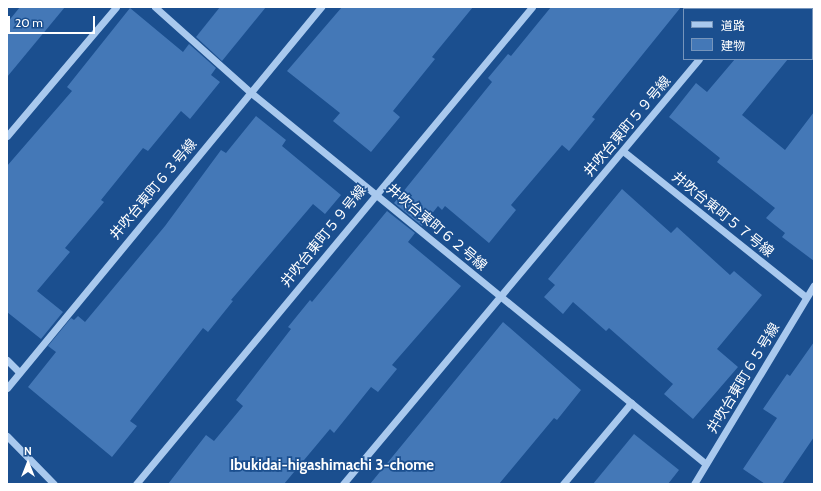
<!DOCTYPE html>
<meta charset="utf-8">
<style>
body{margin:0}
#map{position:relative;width:821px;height:491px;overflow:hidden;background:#1b4f8f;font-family:Cabin,"Noto Sans JP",sans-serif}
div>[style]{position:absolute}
.building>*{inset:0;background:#4478b7}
.minor>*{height:7px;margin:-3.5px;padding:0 3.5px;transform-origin:3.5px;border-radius:3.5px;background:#a9c9ee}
span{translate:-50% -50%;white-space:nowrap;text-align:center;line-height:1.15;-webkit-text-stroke:3.5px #1b4f8f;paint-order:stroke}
.street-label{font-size:14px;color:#fff}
.neighbourhood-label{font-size:15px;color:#fff;font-weight:700}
.frame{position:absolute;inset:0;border:8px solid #fff;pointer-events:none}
.legend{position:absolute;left:683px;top:8px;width:130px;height:52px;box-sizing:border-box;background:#1b4f8f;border:1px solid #7695bc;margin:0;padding:5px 7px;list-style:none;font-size:12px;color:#fff}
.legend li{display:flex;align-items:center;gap:8px;height:20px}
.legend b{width:20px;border:1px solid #7695bc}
.north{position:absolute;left:8px;top:443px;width:40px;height:40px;-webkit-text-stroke:3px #1b4f8f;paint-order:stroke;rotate:0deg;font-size:11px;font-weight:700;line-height:16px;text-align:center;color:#fff}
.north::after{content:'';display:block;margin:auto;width:14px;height:18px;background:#fff;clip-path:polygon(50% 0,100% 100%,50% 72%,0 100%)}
.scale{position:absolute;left:8px;top:16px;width:87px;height:18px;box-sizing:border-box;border:2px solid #fff;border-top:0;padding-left:5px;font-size:12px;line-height:14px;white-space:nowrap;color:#fff;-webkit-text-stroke:3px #1b4f8f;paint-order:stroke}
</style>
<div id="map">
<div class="building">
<i style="clip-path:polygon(20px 7px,65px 7px,7px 77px,7px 23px)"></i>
<i style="clip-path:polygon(220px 7px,266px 7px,222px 61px,196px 37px)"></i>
<i style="clip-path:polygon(342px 7px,473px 7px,432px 57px,435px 59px,393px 111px,400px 117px,371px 152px,333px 121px,340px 113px,287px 71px)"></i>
<i style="clip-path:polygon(551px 7px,681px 7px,592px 117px,595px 119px,569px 151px,562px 145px,511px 205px,516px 210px,489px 243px,445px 206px,442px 210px,438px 206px,422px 226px,394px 203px,492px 82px,488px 78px,508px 54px,511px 56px)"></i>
<i style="clip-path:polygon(130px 8px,183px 52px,189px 44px,216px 68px,211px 75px,220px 82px,190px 119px,181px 111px,148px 151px,143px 148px,101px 200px,104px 202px,65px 248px,70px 252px,37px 291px,63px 312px,41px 339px,7px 312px,7px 166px,72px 91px,67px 87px)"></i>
<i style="clip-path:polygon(735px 59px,788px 59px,742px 115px,785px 150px,814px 112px,814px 261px,782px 237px,785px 233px,766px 218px,775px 208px,717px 162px,720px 158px,669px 117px,696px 83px,707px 92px)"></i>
<i style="clip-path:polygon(256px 116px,286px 140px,282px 146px,341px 195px,325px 214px,313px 204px,231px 300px,233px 301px,208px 332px,203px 328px,130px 421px,137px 426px,112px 457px,28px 387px,56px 352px,48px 346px,71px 318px,74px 320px,78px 316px,85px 322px,165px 226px,221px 150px,226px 153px)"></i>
<i style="clip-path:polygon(622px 189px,671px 233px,677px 227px,730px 275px,734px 271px,762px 295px,717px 349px,738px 367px,693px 419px,664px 394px,673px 384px,609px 328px,606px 331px,573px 302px,563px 314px,544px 297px,555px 285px,548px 279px)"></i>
<i style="clip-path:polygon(387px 211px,415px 233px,408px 242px,461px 286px,392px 365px,397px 369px,378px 392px,371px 387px,334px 433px,330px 429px,284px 484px,168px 484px,206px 435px,214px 441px,243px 406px,236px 400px,291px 329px,288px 327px,310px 300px,312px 302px)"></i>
<i style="clip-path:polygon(503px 322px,581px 390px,557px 420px,554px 418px,499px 484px,370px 484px)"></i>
<i style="clip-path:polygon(814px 342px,814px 437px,782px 484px,765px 484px,743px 469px,777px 418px,763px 409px,787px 374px,790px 376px)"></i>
<i style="clip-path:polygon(634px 434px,679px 470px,668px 484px,593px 484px)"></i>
</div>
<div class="minor">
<i style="left:155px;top:7px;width:127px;rotate:41.8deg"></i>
<i style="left:250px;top:92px;width:588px;rotate:39.21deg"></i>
<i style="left:771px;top:7px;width:3px;rotate:45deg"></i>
<i style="left:740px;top:9px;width:3px;rotate:-45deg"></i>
<i style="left:812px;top:38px;width:2px;rotate:27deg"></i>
<i style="left:7px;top:136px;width:169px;rotate:-49.8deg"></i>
<i style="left:623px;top:151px;width:234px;rotate:38.6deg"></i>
<i style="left:7px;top:360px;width:17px;rotate:45deg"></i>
<i style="left:7px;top:388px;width:494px;rotate:-50.5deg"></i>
<i style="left:7px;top:436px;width:67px;rotate:45.6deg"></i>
<i style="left:136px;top:484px;width:620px;rotate:-50.3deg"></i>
<i style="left:343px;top:484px;width:554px;rotate:-50.05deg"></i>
<i style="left:563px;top:484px;width:106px;rotate:-50deg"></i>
<i style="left:694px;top:484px;width:232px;rotate:-58.9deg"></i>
</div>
<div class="street-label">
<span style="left:627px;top:126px;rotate:-50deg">井吹台東町５９号線</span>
<span style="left:153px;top:189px;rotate:-50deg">井吹台東町６３号線</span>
<span style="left:723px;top:214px;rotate:39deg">井吹台東町５７号線</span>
<span style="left:437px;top:227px;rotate:40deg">井吹台東町６２号線</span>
<span style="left:323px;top:236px;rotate:-51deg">井吹台東町５９号線</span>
<span style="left:743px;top:378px;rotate:-59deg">井吹台東町６５号線</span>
</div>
<div class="neighbourhood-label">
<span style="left:332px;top:466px">Ibukidai-higashimachi 3-chome</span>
</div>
<div class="frame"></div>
<ul class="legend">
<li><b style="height:5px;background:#a9c9ee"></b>道路</li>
<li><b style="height:11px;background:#4478b7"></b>建物</li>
</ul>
<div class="north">N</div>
<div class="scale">20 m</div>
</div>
